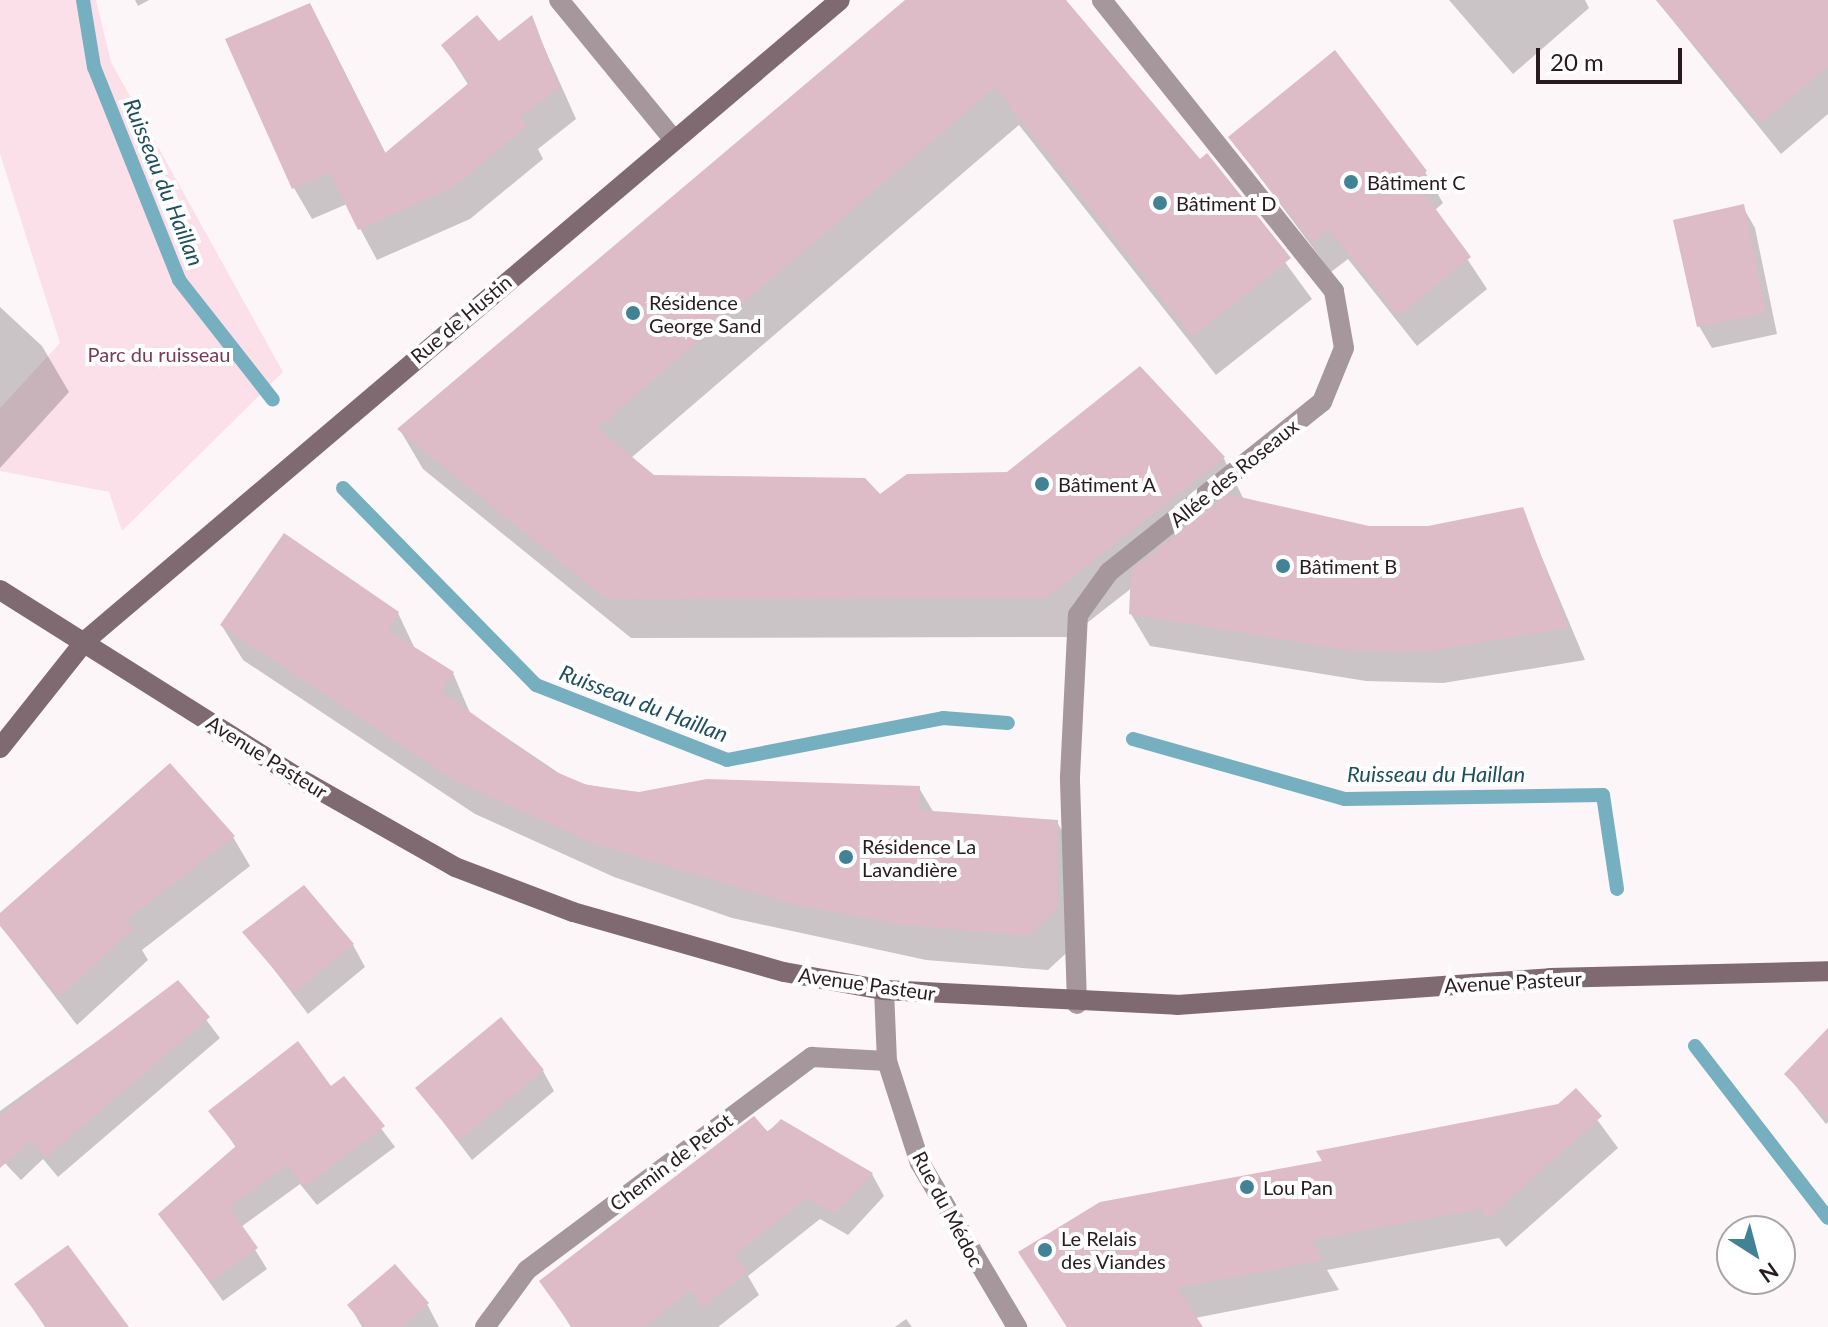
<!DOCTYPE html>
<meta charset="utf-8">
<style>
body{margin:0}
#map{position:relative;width:1828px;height:1327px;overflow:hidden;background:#fdf6f8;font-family:Lato,sans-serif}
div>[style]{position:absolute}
.green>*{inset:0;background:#fbe0ea}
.shadow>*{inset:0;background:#0003}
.stream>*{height:14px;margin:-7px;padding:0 7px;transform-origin:7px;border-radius:7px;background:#76afc0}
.building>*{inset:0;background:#ddbbc7}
.lane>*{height:20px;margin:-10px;padding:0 10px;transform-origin:10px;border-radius:10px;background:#a6979d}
.street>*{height:20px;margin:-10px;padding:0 10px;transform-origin:10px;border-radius:10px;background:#a6979d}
.secondary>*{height:20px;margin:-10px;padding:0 10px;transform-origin:10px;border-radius:10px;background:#7f6a71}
.dots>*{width:22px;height:22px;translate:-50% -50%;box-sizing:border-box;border:4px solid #fff;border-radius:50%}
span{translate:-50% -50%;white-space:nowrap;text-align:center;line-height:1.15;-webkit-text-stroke:8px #fff;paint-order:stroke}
.poi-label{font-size:20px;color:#291c21}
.left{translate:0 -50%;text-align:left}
.street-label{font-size:20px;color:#291c21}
.park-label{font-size:20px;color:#783955}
.water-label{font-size:22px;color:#1e4f5c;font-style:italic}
.north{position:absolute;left:1716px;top:1215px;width:80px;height:80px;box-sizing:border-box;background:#fff;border:2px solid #a9a4a6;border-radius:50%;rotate:144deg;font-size:22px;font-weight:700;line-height:32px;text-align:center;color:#291c21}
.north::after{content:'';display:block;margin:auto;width:28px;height:36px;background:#418294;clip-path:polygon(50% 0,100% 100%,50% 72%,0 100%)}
.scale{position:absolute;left:1536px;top:48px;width:146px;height:36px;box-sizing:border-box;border:4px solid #291c21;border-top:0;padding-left:10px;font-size:24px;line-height:28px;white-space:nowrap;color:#291c21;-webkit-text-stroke:6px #fff;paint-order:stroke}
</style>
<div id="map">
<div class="green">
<i style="clip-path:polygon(0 0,96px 0,111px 62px,283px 372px,122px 531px,109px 492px,0 471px,0 408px,60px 343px,0 154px)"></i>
</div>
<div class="shadow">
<i style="clip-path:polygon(135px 0,149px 0,138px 6px)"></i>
<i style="clip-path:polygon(908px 0,1065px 0,1199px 162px,1207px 156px,1312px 299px,1216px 375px,1019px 125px,631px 458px,654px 476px,879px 496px,1008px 474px,1140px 368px,1224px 459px,1244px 500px,1369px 528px,1428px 528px,1522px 510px,1585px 660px,1443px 683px,1366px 681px,1150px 646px,1131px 614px,1133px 587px,1069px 637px,631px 638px,423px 469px,400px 430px)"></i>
<i style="clip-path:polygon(1449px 0,1585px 0,1589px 8px,1513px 74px)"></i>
<i style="clip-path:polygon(1656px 0,1828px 0,1828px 114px,1781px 154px)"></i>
<i style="clip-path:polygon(531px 18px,576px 119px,538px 149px,543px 159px,470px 219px,377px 260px,347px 204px,312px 219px,294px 188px,327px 37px,386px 154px,469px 86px,443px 45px,499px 44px)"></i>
<i style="clip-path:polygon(1230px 137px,1425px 172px,1443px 203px,1435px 210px,1487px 289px,1417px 346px,1348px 259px,1331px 272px)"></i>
<i style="clip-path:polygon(1743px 207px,1755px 228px,1777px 334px,1712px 348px,1699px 326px)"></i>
<i style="clip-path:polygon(0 307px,42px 346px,69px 392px,0 468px)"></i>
<i style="clip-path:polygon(398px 613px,416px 651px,453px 673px,470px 713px,572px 782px,639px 794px,919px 788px,934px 813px,1057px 822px,1077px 857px,1076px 944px,1048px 970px,926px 960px,732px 918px,614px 877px,475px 814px,243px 660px,222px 626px)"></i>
<i style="clip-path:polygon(233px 837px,250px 866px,142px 950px,148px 960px,77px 1025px,0 925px,0 916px)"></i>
<i style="clip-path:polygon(252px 941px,353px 945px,365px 967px,308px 1014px)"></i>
<i style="clip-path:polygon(178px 983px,220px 1038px,58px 1177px,43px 1159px,21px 1180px,0 1158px,0 1111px)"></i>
<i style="clip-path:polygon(1828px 1068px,1828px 1122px,1826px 1124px,1786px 1074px)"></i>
<i style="clip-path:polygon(543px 1071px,554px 1091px,472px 1160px,418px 1089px)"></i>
<i style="clip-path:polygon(344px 1079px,395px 1147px,317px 1205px,300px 1184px,241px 1227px,267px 1269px,223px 1301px,160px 1214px,237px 1149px,211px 1111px,330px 1089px)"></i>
<i style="clip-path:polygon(1576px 1091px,1618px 1148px,1506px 1247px,1499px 1238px,1327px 1270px,1339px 1290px,1195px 1318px,1201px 1327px,1067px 1327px,1021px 1253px,1325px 1162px,1558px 1106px)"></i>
<i style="clip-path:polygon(781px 1122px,872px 1174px,884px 1196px,848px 1235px,820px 1219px,748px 1276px,759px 1295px,718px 1327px,571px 1327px,542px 1282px)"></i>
<i style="clip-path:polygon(17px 1285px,120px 1327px,45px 1327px)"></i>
<i style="clip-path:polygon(427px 1304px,439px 1327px,362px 1327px,350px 1306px)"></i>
<i style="clip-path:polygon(906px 1319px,912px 1327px,895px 1327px)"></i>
</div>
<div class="stream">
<i style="left:83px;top:0;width:68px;rotate:80.7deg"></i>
<i style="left:94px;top:67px;width:229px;rotate:68.2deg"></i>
<i style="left:179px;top:280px;width:152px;rotate:51.9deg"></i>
<i style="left:343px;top:488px;width:276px;rotate:45.6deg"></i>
<i style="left:536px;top:685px;width:205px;rotate:21.4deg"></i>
<i style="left:727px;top:760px;width:220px;rotate:-11deg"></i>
<i style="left:943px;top:718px;width:65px;rotate:4.4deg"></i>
<i style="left:1133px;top:739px;width:220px;rotate:15.8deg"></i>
<i style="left:1345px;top:799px;width:258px;rotate:-0.9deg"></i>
<i style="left:1603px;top:795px;width:95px;rotate:81.5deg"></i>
<i style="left:1695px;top:1046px;width:217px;rotate:52.3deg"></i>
</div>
<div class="building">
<i style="clip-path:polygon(905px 0,1066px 0,1200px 159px,1207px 153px,1291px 258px,1192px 337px,995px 87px,597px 428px,654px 475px,865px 478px,880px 494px,907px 474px,1007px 472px,1140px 366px,1225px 457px,1046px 598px,606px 599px,397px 429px)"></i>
<i style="clip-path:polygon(1656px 0,1828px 0,1828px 66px,1761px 123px)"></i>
<i style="clip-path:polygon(310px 3px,385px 153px,470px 82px,441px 45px,477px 15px,499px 41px,532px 15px,559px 87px,520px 117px,527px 126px,452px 188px,358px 230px,330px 173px,292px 189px,225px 39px)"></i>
<i style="clip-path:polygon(1335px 50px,1427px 171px,1415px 181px,1471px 257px,1398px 316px,1328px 229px,1312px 242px,1228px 137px)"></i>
<i style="clip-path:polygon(1744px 204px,1766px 313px,1697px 327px,1673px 220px)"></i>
<i style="clip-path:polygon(1227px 494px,1369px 526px,1428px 526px,1523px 507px,1568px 628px,1424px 652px,1346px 650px,1129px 614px,1131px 571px)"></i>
<i style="clip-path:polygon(284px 533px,399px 612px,389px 631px,454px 672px,441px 691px,549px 769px,587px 785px,639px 792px,707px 779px,920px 786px,919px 810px,1058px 820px,1057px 909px,1028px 936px,905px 925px,796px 905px,592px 843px,452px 779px,220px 625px)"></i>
<i style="clip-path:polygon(170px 763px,235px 836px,125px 921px,133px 929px,59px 997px,0 926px,0 913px)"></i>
<i style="clip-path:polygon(304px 885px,354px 944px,294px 993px,242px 932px)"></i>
<i style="clip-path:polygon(178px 980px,210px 1017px,45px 1158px,31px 1140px,0 1168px,0 1115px)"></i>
<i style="clip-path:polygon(501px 1017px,544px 1070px,459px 1141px,415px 1088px)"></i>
<i style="clip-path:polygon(1828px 1028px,1828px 1118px,1784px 1074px)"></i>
<i style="clip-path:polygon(298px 1041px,331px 1086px,344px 1076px,385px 1126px,304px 1187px,287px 1165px,229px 1207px,258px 1248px,210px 1282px,158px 1214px,236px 1146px,208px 1111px)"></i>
<i style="clip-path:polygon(1576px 1088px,1602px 1116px,1488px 1218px,1480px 1209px,1311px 1240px,1324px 1260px,1177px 1288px,1203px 1327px,1067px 1327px,1018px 1252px,1100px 1202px,1322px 1161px,1316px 1151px,1558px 1104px)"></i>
<i style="clip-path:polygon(754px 1116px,768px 1132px,781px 1119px,873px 1173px,835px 1214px,806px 1198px,734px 1256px,748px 1272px,703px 1307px,690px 1290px,645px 1327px,572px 1327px,539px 1281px)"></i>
<i style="clip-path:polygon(68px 1245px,129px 1327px,47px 1327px,14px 1284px)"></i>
<i style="clip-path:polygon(395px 1264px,429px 1303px,402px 1327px,366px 1327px,347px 1305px)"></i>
</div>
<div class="lane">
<i style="left:485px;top:1327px;width:71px;rotate:-53.6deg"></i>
<i style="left:527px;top:1270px;width:356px;rotate:-36.8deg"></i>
<i style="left:812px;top:1057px;width:75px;rotate:3.1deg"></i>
</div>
<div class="street">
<i style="left:559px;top:0;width:181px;rotate:50.6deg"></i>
<i style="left:884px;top:990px;width:71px;rotate:87.6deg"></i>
<i style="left:887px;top:1061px;width:107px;rotate:72.1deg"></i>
<i style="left:920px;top:1163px;width:191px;rotate:59.4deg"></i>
<i style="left:1077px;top:1004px;width:227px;rotate:-91.8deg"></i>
<i style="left:1070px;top:777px;width:162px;rotate:-87.2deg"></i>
<i style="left:1078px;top:615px;width:53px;rotate:-54.2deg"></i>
<i style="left:1109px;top:572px;width:273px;rotate:-38.6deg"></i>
<i style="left:1322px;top:402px;width:58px;rotate:-67.8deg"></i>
<i style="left:1344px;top:348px;width:58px;rotate:-100deg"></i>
<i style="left:1334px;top:291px;width:372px;rotate:-128.6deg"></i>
</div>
<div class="secondary">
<i style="left:0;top:590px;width:349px;rotate:32.2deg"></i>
<i style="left:295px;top:776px;width:184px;rotate:29.6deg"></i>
<i style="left:455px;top:867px;width:126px;rotate:20.9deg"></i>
<i style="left:573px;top:912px;width:219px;rotate:15.9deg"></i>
<i style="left:784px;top:972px;width:102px;rotate:10.2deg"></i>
<i style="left:884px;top:990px;width:293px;rotate:2.9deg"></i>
<i style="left:1177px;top:1005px;width:374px;rotate:-4.1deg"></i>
<i style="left:1550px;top:978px;width:278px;rotate:-1.4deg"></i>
<i style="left:0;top:748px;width:137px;rotate:-51.5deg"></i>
<i style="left:85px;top:641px;width:990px;rotate:-40.33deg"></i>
</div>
<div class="dots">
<i style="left:1351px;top:182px;background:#418294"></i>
<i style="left:1160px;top:203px;background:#418294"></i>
<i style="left:633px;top:313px;background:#418294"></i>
<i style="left:1042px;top:484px;background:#418294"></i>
<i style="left:1283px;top:566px;background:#418294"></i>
<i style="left:846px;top:857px;background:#418294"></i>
<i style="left:1247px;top:1187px;background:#418294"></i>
<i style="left:1045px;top:1250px;background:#418294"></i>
</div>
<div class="poi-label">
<span class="left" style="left:1367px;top:182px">Bâtiment C</span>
<span class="left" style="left:1176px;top:203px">Bâtiment D</span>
<span class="left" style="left:649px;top:314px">Résidence<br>George Sand</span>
<span class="left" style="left:1058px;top:484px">Bâtiment A</span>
<span class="left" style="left:1299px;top:566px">Bâtiment B</span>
<span class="left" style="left:862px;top:858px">Résidence La<br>Lavandière</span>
<span class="left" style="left:1263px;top:1187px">Lou Pan</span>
<span class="left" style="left:1061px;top:1250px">Le Relais<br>des Viandes</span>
</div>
<div class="street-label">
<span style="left:461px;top:319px;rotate:-40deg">Rue de Hustin</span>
<span style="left:1234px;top:473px;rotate:-39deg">Allée des Roseaux</span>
<span style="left:267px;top:757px;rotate:32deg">Avenue Pasteur</span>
<span style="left:1513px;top:982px;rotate:-3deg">Avenue Pasteur</span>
<span style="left:867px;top:984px;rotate:8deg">Avenue Pasteur</span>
<span style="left:671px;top:1162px;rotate:-37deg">Chemin de Petot</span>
<span style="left:948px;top:1209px;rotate:62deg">Rue du Médoc</span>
</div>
<div class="park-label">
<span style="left:159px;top:354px">Parc du ruisseau</span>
</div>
<div class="water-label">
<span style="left:164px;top:182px;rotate:68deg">Ruisseau du Haillan</span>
<span style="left:644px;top:703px;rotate:21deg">Ruisseau du Haillan</span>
<span style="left:1436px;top:774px">Ruisseau du Haillan</span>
</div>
<div class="north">N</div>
<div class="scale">20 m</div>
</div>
